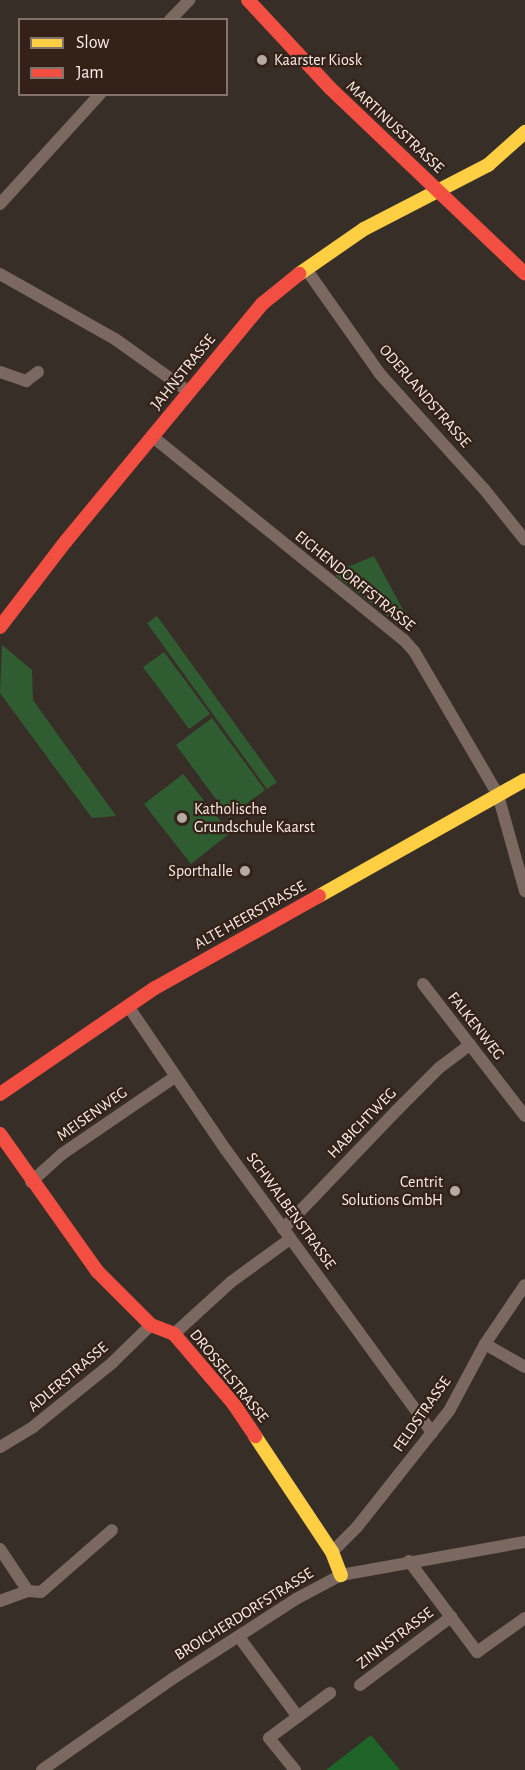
<!DOCTYPE html>
<style>
body{margin:0}
#map{position:relative;width:525px;height:1770px;overflow:hidden;background:#382e28;font-family:"Alegreya Sans",sans-serif}
div>[style]{position:absolute}
.green>*{inset:0;background:#305c32}
.forest>*{inset:0;background:#1e6328}
.street>*{height:12px;margin:-6px;padding:0 6px;transform-origin:6px;border-radius:6px;background:#7b6860}
.slow>*{height:14px;margin:-7px;padding:0 7px;transform-origin:7px;border-radius:7px;background:#ffcf43}
.jam>*{height:14px;margin:-7px;padding:0 7px;transform-origin:7px;border-radius:7px;background:#f24e42}
.dots>*{width:16px;height:16px;translate:-50% -50%;box-sizing:border-box;border:3px solid #342218;border-radius:50%}
span{translate:-50% -50%;white-space:nowrap;text-align:center;line-height:1.15;-webkit-text-stroke:4.5px #342218;paint-order:stroke}
.poi-label{font-size:16px;color:#faeee7}
.left{translate:0 -50%;text-align:left}
.right{translate:-100% -50%;text-align:right}
.street-label{font-size:16px;color:#faeee7}
.legend{position:absolute;left:18px;top:18px;width:210px;height:78px;box-sizing:border-box;background:#342218;border:2px solid #83746b;margin:0;padding:8px 10px;list-style:none;font-size:18px;color:#faeee7}
.legend li{display:flex;align-items:center;gap:12px;height:30px}
.legend b{width:30px;border:2px solid #83746b}
</style>
<div id="map">
<div class="green">
<i style="clip-path:polygon(374px 556px,409px 621px,400px 626px,336px 576px,338px 571px)"></i>
<i style="clip-path:polygon(157px 616px,277px 782px,267px 789px,147px 623px)"></i>
<i style="clip-path:polygon(2px 645px,32px 670px,33px 700px,116px 816px,92px 818px,0 693px)"></i>
<i style="clip-path:polygon(164px 652px,210px 714px,189px 729px,143px 667px)"></i>
<i style="clip-path:polygon(212px 718px,265px 790px,229px 817px,176px 745px)"></i>
<i style="clip-path:polygon(183px 774px,230px 833px,191px 864px,144px 804px)"></i>
</div>
<div class="forest">
<i style="clip-path:polygon(371px 1735px,400px 1770px,326px 1770px)"></i>
</div>
<div class="street">
<i style="left:170px;top:20px;width:28px;rotate:-46deg"></i>
<i style="left:0;top:204px;width:149px;rotate:-47.7deg"></i>
<i style="left:306px;top:269px;width:128px;rotate:54.8deg"></i>
<i style="left:380px;top:374px;width:155px;rotate:47.9deg"></i>
<i style="left:484px;top:489px;width:65px;rotate:51.2deg"></i>
<i style="left:0;top:274px;width:132px;rotate:29.5deg"></i>
<i style="left:115px;top:339px;width:91px;rotate:35.6deg"></i>
<i style="left:0;top:372px;width:28px;rotate:19deg"></i>
<i style="left:26px;top:381px;width:15px;rotate:-37deg"></i>
<i style="left:153px;top:437px;width:323px;rotate:39deg"></i>
<i style="left:404px;top:640px;width:15px;rotate:48deg"></i>
<i style="left:414px;top:651px;width:167px;rotate:59.7deg"></i>
<i style="left:498px;top:795px;width:100px;rotate:74.3deg"></i>
<i style="left:423px;top:984px;width:167px;rotate:52.3deg"></i>
<i style="left:128px;top:1006px;width:174px;rotate:55.8deg"></i>
<i style="left:226px;top:1150px;width:350px;rotate:53.9deg"></i>
<i style="left:31px;top:1182px;width:42px;rotate:-42.1deg"></i>
<i style="left:62px;top:1154px;width:137px;rotate:-34.3deg"></i>
<i style="left:283px;top:1229px;width:165px;rotate:-46.2deg"></i>
<i style="left:397px;top:1110px;width:59px;rotate:-45deg"></i>
<i style="left:439px;top:1068px;width:39px;rotate:-37deg"></i>
<i style="left:174px;top:1334px;width:77px;rotate:-42.4deg"></i>
<i style="left:231px;top:1282px;width:73px;rotate:-36.1deg"></i>
<i style="left:485px;top:1344px;width:46px;rotate:29.9deg"></i>
<i style="left:0;top:1447px;width:39px;rotate:-31deg"></i>
<i style="left:33px;top:1427px;width:102px;rotate:-39deg"></i>
<i style="left:112px;top:1363px;width:54px;rotate:-44.3deg"></i>
<i style="left:0;top:1549px;width:50px;rotate:56.3deg"></i>
<i style="left:332px;top:1552px;width:35px;rotate:-45deg"></i>
<i style="left:357px;top:1527px;width:148px;rotate:-51.6deg"></i>
<i style="left:449px;top:1411px;width:76px;rotate:-61.8deg"></i>
<i style="left:485px;top:1344px;width:71px;rotate:-55.9deg"></i>
<i style="left:409px;top:1561px;width:114px;rotate:53.2deg"></i>
<i style="left:477px;top:1652px;width:59px;rotate:-35.3deg"></i>
<i style="left:28px;top:1591px;width:13px;rotate:4deg"></i>
<i style="left:41px;top:1592px;width:94px;rotate:-41.1deg"></i>
<i style="left:0;top:1601px;width:30px;rotate:-20deg"></i>
<i style="left:239px;top:1637px;width:99px;rotate:53.6deg"></i>
<i style="left:360px;top:1685px;width:114px;rotate:-36.8deg"></i>
<i style="left:42px;top:1770px;width:159px;rotate:-35deg"></i>
<i style="left:172px;top:1679px;width:148px;rotate:-32.8deg"></i>
<i style="left:296px;top:1599px;width:51px;rotate:-28.1deg"></i>
<i style="left:341px;top:1575px;width:187px;rotate:-10.2deg"></i>
<i style="left:295px;top:1770px;width:41px;rotate:-129.1deg"></i>
<i style="left:269px;top:1738px;width:76px;rotate:-36.4deg"></i>
</div>
<div class="slow">
<i style="left:299px;top:274px;width:79px;rotate:-34.7deg"></i>
<i style="left:364px;top:229px;width:140px;rotate:-27.3deg"></i>
<i style="left:488px;top:165px;width:50px;rotate:-41.7deg"></i>
<i style="left:319px;top:896px;width:236px;rotate:-29.4deg"></i>
<i style="left:255px;top:1436px;width:139px;rotate:56.4deg"></i>
<i style="left:332px;top:1552px;width:25px;rotate:69deg"></i>
</div>
<div class="jam">
<i style="left:248px;top:0;width:120px;rotate:47deg"></i>
<i style="left:330px;top:88px;width:269px;rotate:43.6deg"></i>
<i style="left:0;top:627px;width:108px;rotate:-52.5deg"></i>
<i style="left:66px;top:541px;width:308px;rotate:-50.4deg"></i>
<i style="left:262px;top:304px;width:48px;rotate:-39deg"></i>
<i style="left:0;top:1094px;width:188px;rotate:-34.4deg"></i>
<i style="left:155px;top:988px;width:188px;rotate:-29.3deg"></i>
<i style="left:0;top:1134px;width:168px;rotate:54.7deg"></i>
<i style="left:97px;top:1271px;width:76px;rotate:45deg"></i>
<i style="left:151px;top:1325px;width:25px;rotate:21deg"></i>
<i style="left:174px;top:1334px;width:91px;rotate:49.5deg"></i>
<i style="left:233px;top:1403px;width:40px;rotate:56deg"></i>
</div>
<div class="dots">
<i style="left:262px;top:60px;background:#b6aba4"></i>
<i style="left:182px;top:818px;background:#b6aba4"></i>
<i style="left:245px;top:871px;background:#b6aba4"></i>
<i style="left:455px;top:1191px;background:#b6aba4"></i>
</div>
<div class="poi-label">
<span class="left" style="left:274px;top:60px">Kaarster Kiosk</span>
<span class="left" style="left:194px;top:818px">Katholische<br>Grundschule Kaarst</span>
<span class="right" style="left:233px;top:871px">Sporthalle</span>
<span class="right" style="left:443px;top:1191px">Centrit<br>Solutions GmbH</span>
</div>
<div class="street-label">
<span style="left:395px;top:127px;rotate:43deg">MARTINUSSTRASSE</span>
<span style="left:183px;top:372px;rotate:-51deg">JAHNSTRASSE</span>
<span style="left:425px;top:396px;rotate:49deg">ODERLANDSTRASSE</span>
<span style="left:355px;top:581px;rotate:39deg">EICHENDORFFSTRASSE</span>
<span style="left:250px;top:915px;rotate:-29deg">ALTE HEERSTRASSE</span>
<span style="left:476px;top:1026px;rotate:52deg">FALKENWEG</span>
<span style="left:92px;top:1114px;rotate:-35deg">MEISENWEG</span>
<span style="left:362px;top:1123px;rotate:-46deg">HABICHTWEG</span>
<span style="left:291px;top:1211px;rotate:54deg">SCHWALBENSTRASSE</span>
<span style="left:229px;top:1376px;rotate:51deg">DROSSELSTRASSE</span>
<span style="left:68px;top:1377px;rotate:-40deg">ADLERSTRASSE</span>
<span style="left:422px;top:1414px;rotate:-55deg">FELDSTRASSE</span>
<span style="left:244px;top:1614px;rotate:-32deg">BROICHERDORFSTRASSE</span>
<span style="left:395px;top:1638px;rotate:-37deg">ZINNSTRASSE</span>
</div>
<ul class="legend">
<li><b style="height:8px;background:#ffcf43"></b>Slow</li>
<li><b style="height:8px;background:#f24e42"></b>Jam</li>
</ul>
</div>
